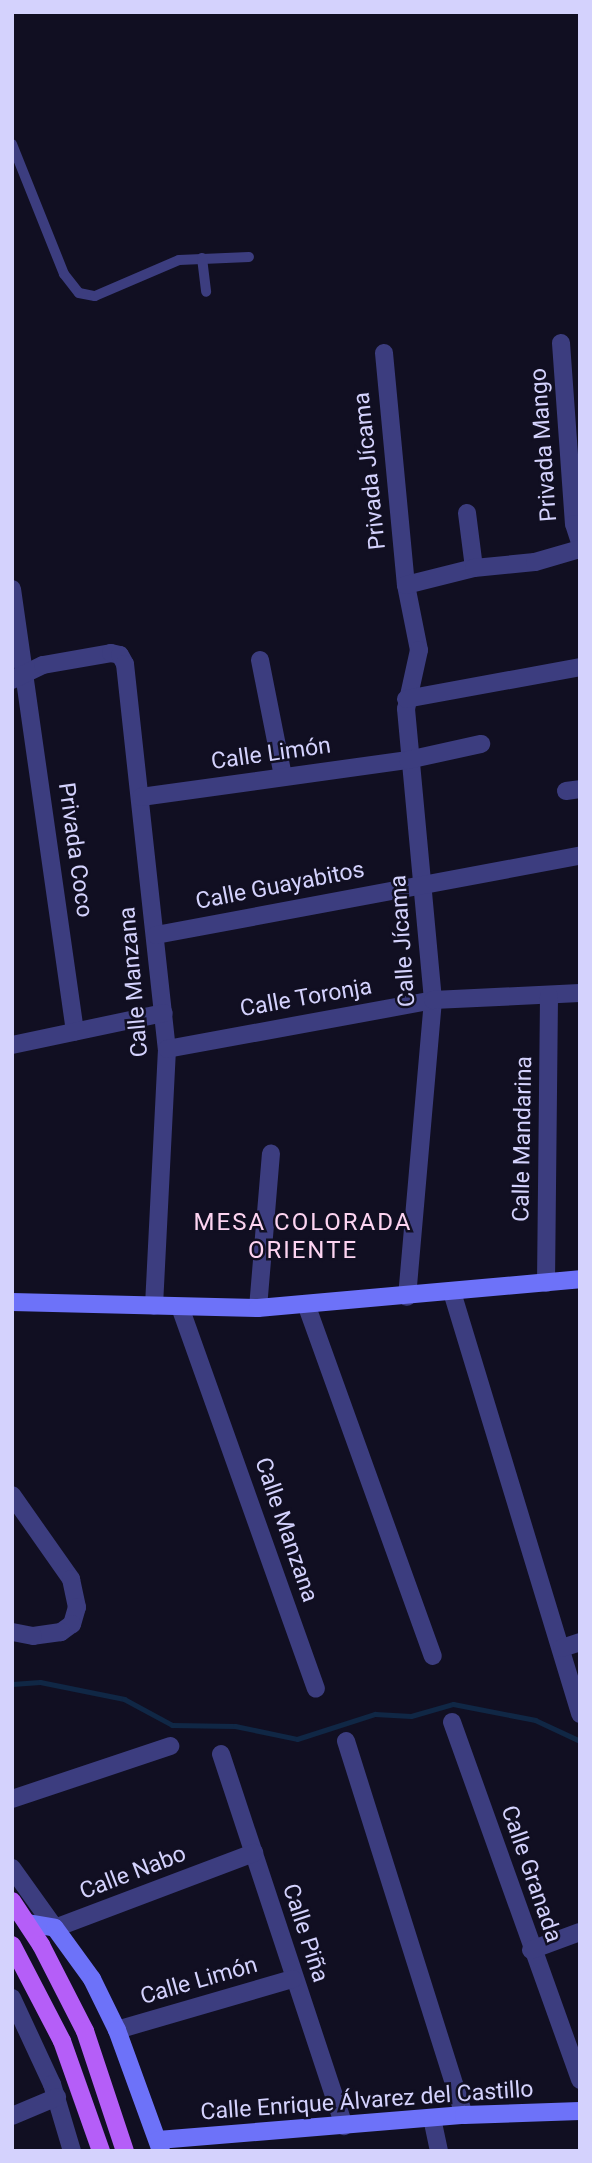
<!DOCTYPE html>
<meta charset="utf-8">
<style>
body{margin:0}
#map{position:relative;width:592px;height:2163px;overflow:hidden;background:#110f22;font-family:Roboto,sans-serif}
div>[style]{position:absolute}
.stream>*{height:5px;margin:-2.5px;padding:0 2.5px;transform-origin:2.5px;border-radius:2.5px;background:#102745}
.lane>*{height:10px;margin:-5px;padding:0 5px;transform-origin:5px;border-radius:5px;background:#3c3d7f}
.street>*{height:18px;margin:-9px;padding:0 9px;transform-origin:9px;border-radius:9px;background:#3c3d7f}
.secondary>*{height:18px;margin:-9px;padding:0 9px;transform-origin:9px;border-radius:9px;background:#6d72f9}
.primary>*{height:18px;margin:-9px;padding:0 9px;transform-origin:9px;border-radius:9px;background:#b55ef8}
span{translate:-50% -50%;white-space:nowrap;text-align:center;line-height:1.15;-webkit-text-stroke:5px #110f22;paint-order:stroke}
.street-label{font-size:23px;color:#d4d2fd}
.neighbourhood-label{font-size:24px;color:#fdd4f1;letter-spacing:2px}
.frame{position:absolute;inset:0;border:14px solid #d4d2fd;pointer-events:none}
</style>
<div id="map">
<div class="stream">
<i style="left:12px;top:1684px;width:28px;rotate:-4deg"></i>
<i style="left:40px;top:1682px;width:86px;rotate:11.4deg"></i>
<i style="left:124px;top:1699px;width:55px;rotate:28.4deg"></i>
<i style="left:172px;top:1725px;width:63px;rotate:0.9deg"></i>
<i style="left:235px;top:1726px;width:63px;rotate:11.8deg"></i>
<i style="left:297px;top:1739px;width:82px;rotate:-17.8deg"></i>
<i style="left:375px;top:1714px;width:36px;rotate:3deg"></i>
<i style="left:411px;top:1716px;width:44px;rotate:-15.9deg"></i>
<i style="left:453px;top:1704px;width:84px;rotate:11deg"></i>
<i style="left:535px;top:1720px;width:50px;rotate:25deg"></i>
</div>
<div class="lane">
<i style="left:12px;top:144px;width:140px;rotate:68.2deg"></i>
<i style="left:64px;top:274px;width:24px;rotate:52deg"></i>
<i style="left:79px;top:293px;width:16px;rotate:11deg"></i>
<i style="left:95px;top:296px;width:91px;rotate:-23.2deg"></i>
<i style="left:179px;top:260px;width:70px;rotate:-2.5deg"></i>
<i style="left:202px;top:258px;width:34px;rotate:83deg"></i>
</div>
<div class="street">
<i style="left:561px;top:343px;width:181px;rotate:85.9deg"></i>
<i style="left:574px;top:524px;width:19px;rotate:72deg"></i>
<i style="left:384px;top:353px;width:233px;rotate:84.6deg"></i>
<i style="left:406px;top:585px;width:66px;rotate:78.7deg"></i>
<i style="left:419px;top:650px;width:60px;rotate:102.4deg"></i>
<i style="left:406px;top:709px;width:292px;rotate:84.7deg"></i>
<i style="left:433px;top:1000px;width:298px;rotate:95deg"></i>
<i style="left:467px;top:513px;width:55px;rotate:82.7deg"></i>
<i style="left:406px;top:585px;width:70px;rotate:-14deg"></i>
<i style="left:474px;top:568px;width:61px;rotate:-5.6deg"></i>
<i style="left:535px;top:562px;width:47px;rotate:-16.1deg"></i>
<i style="left:12px;top:589px;width:447px;rotate:81.9deg"></i>
<i style="left:260px;top:660px;width:118px;rotate:78.8deg"></i>
<i style="left:12px;top:680px;width:34px;rotate:-26deg"></i>
<i style="left:43px;top:665px;width:69px;rotate:-10deg"></i>
<i style="left:111px;top:653px;width:9px;rotate:13deg"></i>
<i style="left:120px;top:655px;width:10px;rotate:61deg"></i>
<i style="left:125px;top:664px;width:387px;rotate:83.8deg"></i>
<i style="left:167px;top:1049px;width:257px;rotate:92.9deg"></i>
<i style="left:406px;top:699px;width:177px;rotate:-10.4deg"></i>
<i style="left:566px;top:791px;width:14px;rotate:-8deg"></i>
<i style="left:141px;top:797px;width:270px;rotate:-7.9deg"></i>
<i style="left:408px;top:760px;width:75px;rotate:-12.4deg"></i>
<i style="left:156px;top:935px;width:431px;rotate:-10.6deg"></i>
<i style="left:12px;top:1045px;width:155px;rotate:-11.9deg"></i>
<i style="left:167px;top:1049px;width:270px;rotate:-10.4deg"></i>
<i style="left:433px;top:1000px;width:147px;rotate:-2.7deg"></i>
<i style="left:546px;top:1283px;width:287px;rotate:-89.4deg"></i>
<i style="left:452px;top:1292px;width:441px;rotate:73.1deg"></i>
<i style="left:306px;top:1304px;width:374px;rotate:70.2deg"></i>
<i style="left:180px;top:1307px;width:405px;rotate:70.4deg"></i>
<i style="left:258px;top:1308px;width:155px;rotate:-85.2deg"></i>
<i style="left:12px;top:1495px;width:103px;rotate:54.9deg"></i>
<i style="left:71px;top:1579px;width:29px;rotate:78deg"></i>
<i style="left:77px;top:1607px;width:18px;rotate:106deg"></i>
<i style="left:72px;top:1624px;width:14px;rotate:144deg"></i>
<i style="left:61px;top:1632px;width:28px;rotate:172deg"></i>
<i style="left:33px;top:1636px;width:21px;rotate:-169deg"></i>
<i style="left:562px;top:1648px;width:19px;rotate:-18deg"></i>
<i style="left:452px;top:1722px;width:380px;rotate:70.3deg"></i>
<i style="left:346px;top:1741px;width:392px;rotate:72.5deg"></i>
<i style="left:221px;top:1754px;width:392px;rotate:71.7deg"></i>
<i style="left:12px;top:1799px;width:167px;rotate:-18.5deg"></i>
<i style="left:12px;top:1868px;width:74px;rotate:54.4deg"></i>
<i style="left:55px;top:1928px;width:213px;rotate:-20.7deg"></i>
<i style="left:531px;top:1950px;width:52px;rotate:-20.2deg"></i>
<i style="left:12px;top:1998px;width:95px;rotate:65.1deg"></i>
<i style="left:52px;top:2084px;width:70px;rotate:73.4deg"></i>
<i style="left:117px;top:2030px;width:183px;rotate:-16.2deg"></i>
<i style="left:12px;top:2116px;width:49px;rotate:-22.9deg"></i>
<i style="left:432px;top:2118px;width:34px;rotate:78deg"></i>
</div>
<div class="secondary">
<i style="left:12px;top:1302px;width:246px;rotate:1.4deg"></i>
<i style="left:258px;top:1308px;width:323px;rotate:-5.1deg"></i>
<i style="left:28px;top:1923px;width:27px;rotate:10deg"></i>
<i style="left:55px;top:1928px;width:63px;rotate:54deg"></i>
<i style="left:92px;top:1979px;width:57px;rotate:63.9deg"></i>
<i style="left:117px;top:2030px;width:129px;rotate:70deg"></i>
<i style="left:158px;top:2140px;width:307px;rotate:-4.7deg"></i>
<i style="left:464px;top:2115px;width:116px;rotate:-2deg"></i>
</div>
<div class="primary">
<i style="left:12px;top:1901px;width:53px;rotate:56.6deg"></i>
<i style="left:41px;top:1945px;width:97px;rotate:62.9deg"></i>
<i style="left:85px;top:2031px;width:126px;rotate:71.6deg"></i>
<i style="left:12px;top:1945px;width:108px;rotate:62.5deg"></i>
<i style="left:62px;top:2041px;width:117px;rotate:70.5deg"></i>
</div>
<div class="street-label">
<span style="left:544px;top:445px;rotate:-94deg">Privada Mango</span>
<span style="left:370px;top:471px;rotate:-96deg">Privada Jícama</span>
<span style="left:271px;top:754px;rotate:-8deg">Calle Limón</span>
<span style="left:75px;top:850px;rotate:82deg">Privada Coco</span>
<span style="left:280px;top:886px;rotate:-11deg">Calle Guayabitos</span>
<span style="left:403px;top:941px;rotate:-94deg">Calle Jícama</span>
<span style="left:134px;top:982px;rotate:-95deg">Calle Manzana</span>
<span style="left:306px;top:998px;rotate:-10deg">Calle Toronja</span>
<span style="left:523px;top:1139px;rotate:-89deg">Calle Mandarina</span>
<span style="left:286px;top:1530px;rotate:71deg">Calle Manzana</span>
<span style="left:133px;top:1873px;rotate:-21deg">Calle Nabo</span>
<span style="left:531px;top:1874px;rotate:71deg">Calle Granada</span>
<span style="left:305px;top:1933px;rotate:72deg">Calle Piña</span>
<span style="left:199px;top:1981px;rotate:-16deg">Calle Limón</span>
<span style="left:367px;top:2101px;rotate:-4deg">Calle Enrique Álvarez del Castillo</span>
</div>
<div class="neighbourhood-label">
<span style="left:303px;top:1237px">MESA COLORADA<br>ORIENTE</span>
</div>
<div class="frame"></div>
</div>
